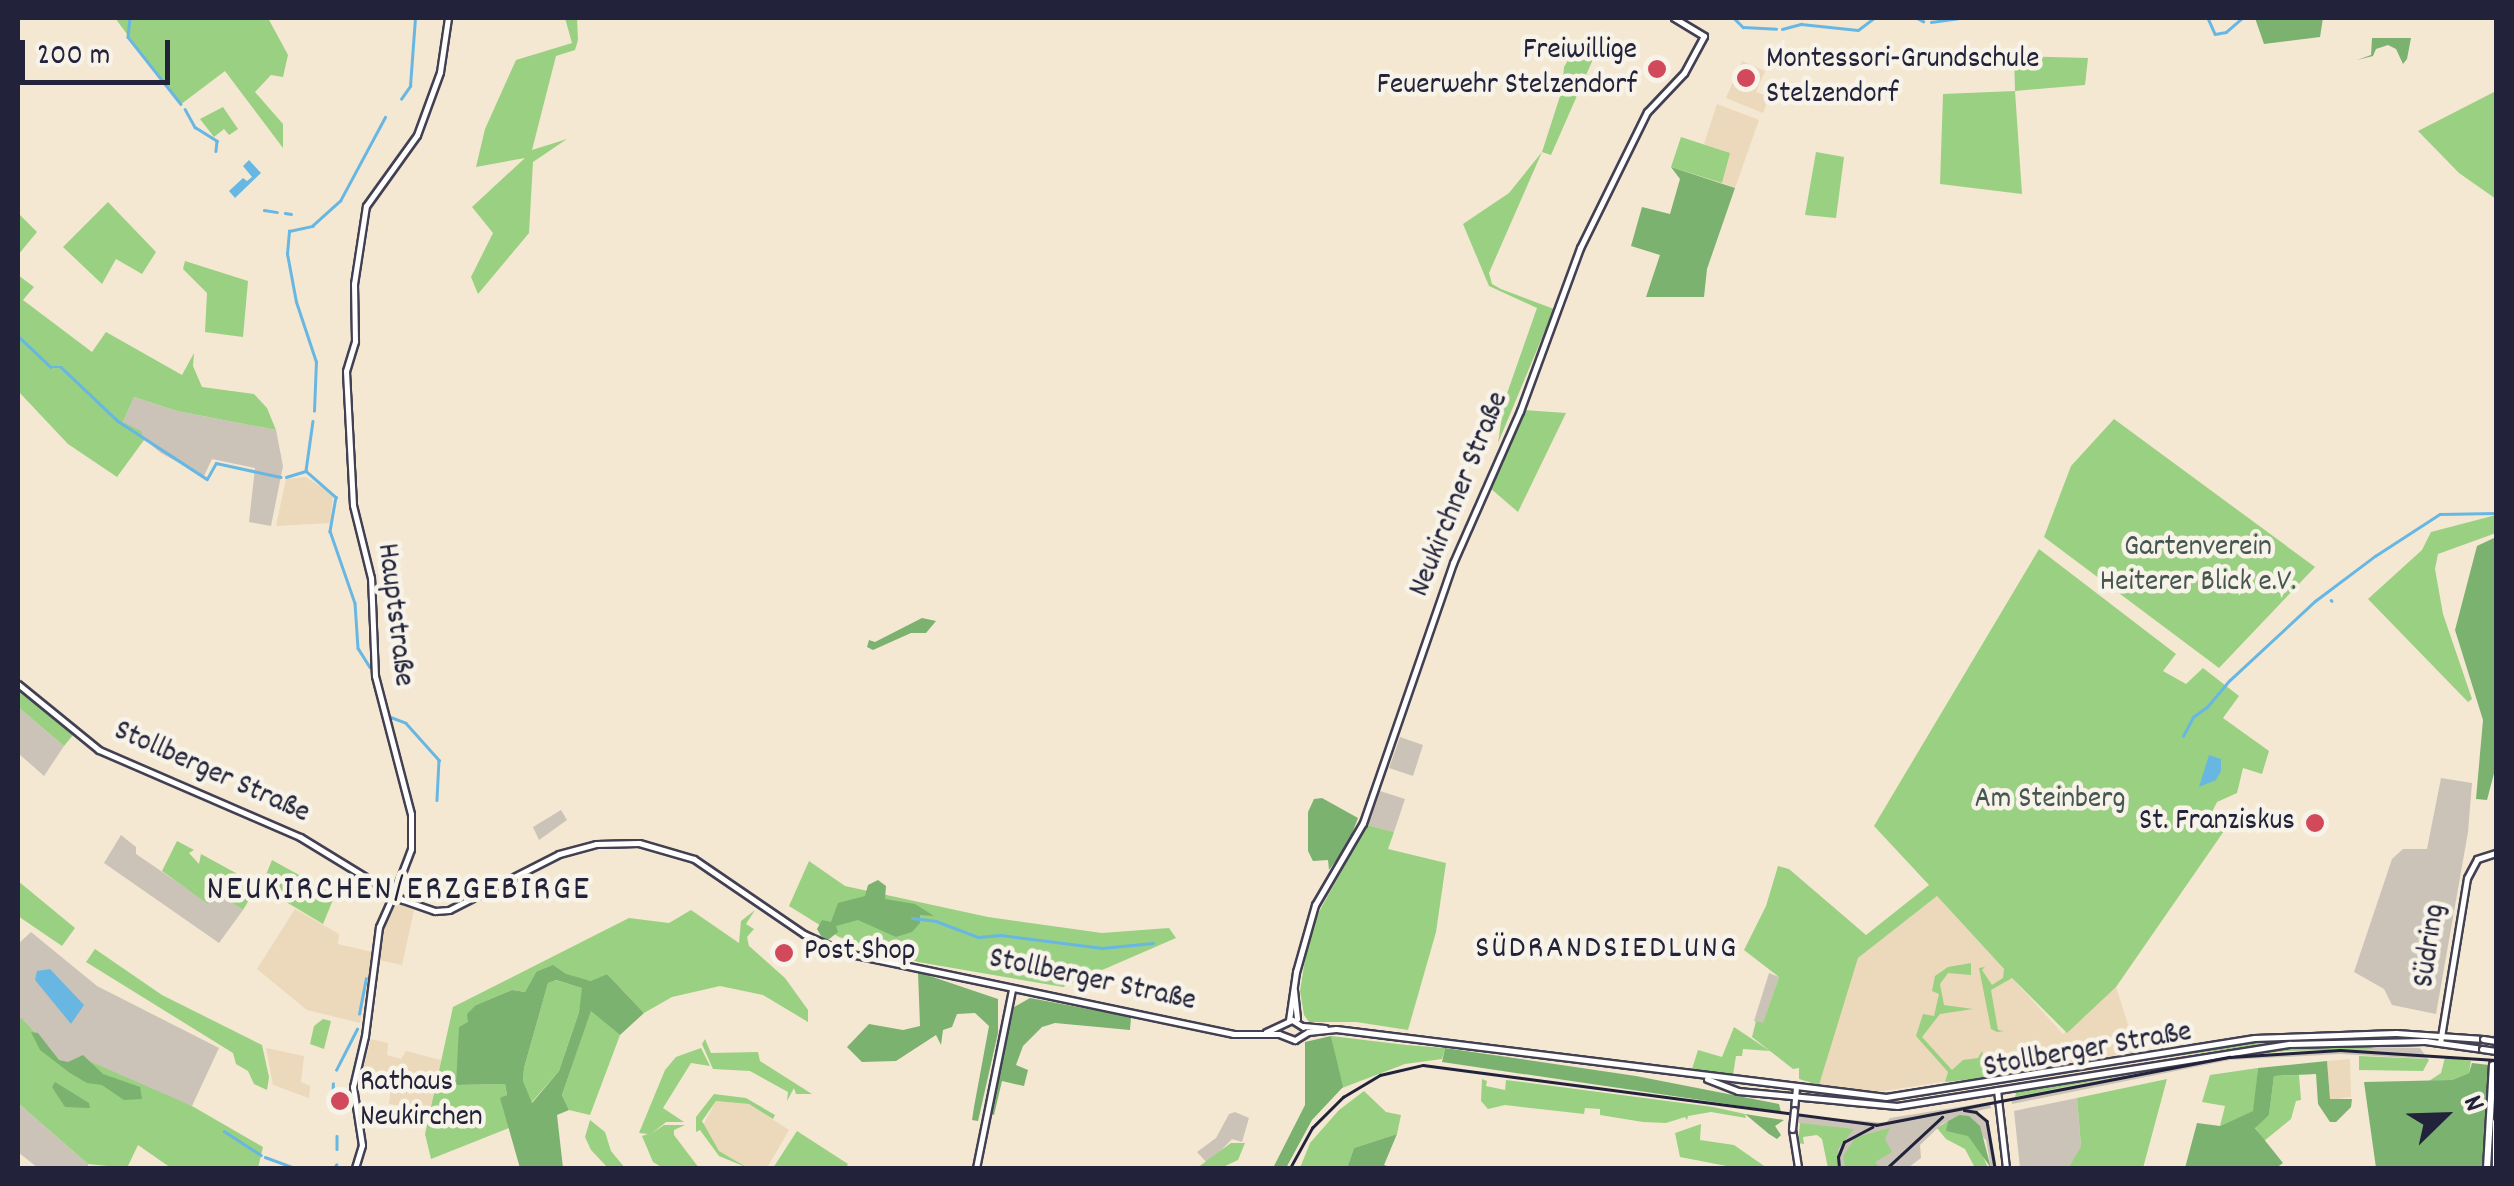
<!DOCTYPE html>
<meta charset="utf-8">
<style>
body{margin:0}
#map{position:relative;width:2514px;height:1186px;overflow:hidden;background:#f4e8d3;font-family:Dekko,sans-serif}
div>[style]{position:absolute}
.built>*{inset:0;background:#ecd8ba}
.industrial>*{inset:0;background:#cbc3b8}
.green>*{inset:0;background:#9ad081}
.forest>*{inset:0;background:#7bb26f}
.water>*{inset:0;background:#68b7e3}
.stream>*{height:2.5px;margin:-1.25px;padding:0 1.25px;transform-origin:1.25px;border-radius:1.25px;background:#68b7e3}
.primary-tunnel>*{height:6px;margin-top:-3px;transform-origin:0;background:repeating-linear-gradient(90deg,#cac0b5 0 6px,transparent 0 9px)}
.roads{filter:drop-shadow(2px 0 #424052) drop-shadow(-2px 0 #424052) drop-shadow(0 2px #424052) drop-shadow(0 -2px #424052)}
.tertiary>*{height:5px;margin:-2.5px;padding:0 2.5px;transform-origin:2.5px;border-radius:2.5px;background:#fff}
.secondary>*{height:5px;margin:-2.5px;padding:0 2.5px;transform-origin:2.5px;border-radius:2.5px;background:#fff}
.primary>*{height:6px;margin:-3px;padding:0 3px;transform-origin:3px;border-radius:3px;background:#fff}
.tram>*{height:2.5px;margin:-1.25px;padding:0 1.25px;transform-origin:1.25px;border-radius:1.25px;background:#22223b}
.bridges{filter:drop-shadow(2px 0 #424052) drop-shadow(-2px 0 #424052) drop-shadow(0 2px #424052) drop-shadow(0 -2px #424052)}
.tertiary-bridge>*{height:5px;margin:-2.5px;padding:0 2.5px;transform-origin:2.5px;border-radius:2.5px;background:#fff}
.secondary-bridge>*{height:5px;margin:-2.5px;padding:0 2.5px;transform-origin:2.5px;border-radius:2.5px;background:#fff}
.dots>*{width:28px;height:28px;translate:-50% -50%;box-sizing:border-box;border:5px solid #f7f3e8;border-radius:50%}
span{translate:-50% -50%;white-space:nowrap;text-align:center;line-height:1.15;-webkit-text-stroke:9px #f7f3e8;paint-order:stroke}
.poi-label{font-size:30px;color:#22223b}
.right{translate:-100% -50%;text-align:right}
.left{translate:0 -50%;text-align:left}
.street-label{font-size:30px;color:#22223b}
.park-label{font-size:30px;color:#465650}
.neighbourhood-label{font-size:32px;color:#22223b;letter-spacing:2.5px}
.quarter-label{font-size:35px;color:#22223b;letter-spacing:2.5px}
.frame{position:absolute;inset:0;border:20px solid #22223b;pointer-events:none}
.north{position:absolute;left:2394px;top:1066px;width:100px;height:100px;-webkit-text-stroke:8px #f7f3e8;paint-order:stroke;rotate:67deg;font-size:28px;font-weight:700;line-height:40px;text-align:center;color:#22223b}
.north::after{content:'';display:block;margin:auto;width:35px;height:45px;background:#22223b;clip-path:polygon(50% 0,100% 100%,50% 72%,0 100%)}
.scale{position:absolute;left:20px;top:40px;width:150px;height:45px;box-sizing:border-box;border:5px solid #22223b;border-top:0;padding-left:12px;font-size:30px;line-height:35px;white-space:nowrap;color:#22223b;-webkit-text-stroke:8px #f7f3e8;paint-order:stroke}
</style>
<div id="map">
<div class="built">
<i style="clip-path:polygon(1742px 61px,1765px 71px,1756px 92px,1769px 97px,1763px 113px,1726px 98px)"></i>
<i style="clip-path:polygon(1717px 104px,1759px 120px,1735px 188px,1722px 183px,1729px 153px,1704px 144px)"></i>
<i style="clip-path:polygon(306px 477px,333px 495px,330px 523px,276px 526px,286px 479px)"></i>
<i style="clip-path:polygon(1937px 896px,2063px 1034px,2116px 987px,2137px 1052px,1877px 1092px,1819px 1085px,1858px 958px)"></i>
<i style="clip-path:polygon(395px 903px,414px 910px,402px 965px,379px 960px,386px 919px)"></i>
<i style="clip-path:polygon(295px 909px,339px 934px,338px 944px,372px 952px,360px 1023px,307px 1010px,257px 969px)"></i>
<i style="clip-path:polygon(371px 1039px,388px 1043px,387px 1055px,401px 1059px,406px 1051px,441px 1060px,430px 1111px,389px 1104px,392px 1080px,362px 1075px)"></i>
<i style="clip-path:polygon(266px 1048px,304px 1056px,301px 1082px,310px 1086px,309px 1098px,273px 1085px)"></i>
<i style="clip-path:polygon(2350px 1059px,2351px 1097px,2330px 1100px,2327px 1061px)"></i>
<i style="clip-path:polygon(716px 1101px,749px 1104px,789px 1130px,767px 1168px,748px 1168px,719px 1151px,702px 1127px)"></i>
</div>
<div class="industrial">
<i style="clip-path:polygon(134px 397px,177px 411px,276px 430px,283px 466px,271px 526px,249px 522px,255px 468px,212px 459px,204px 476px,161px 453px,123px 422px)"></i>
<i style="clip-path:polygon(18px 707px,64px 746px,44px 776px,18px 753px)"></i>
<i style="clip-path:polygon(1400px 737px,1423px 745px,1413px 776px,1389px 768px)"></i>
<i style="clip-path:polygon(2441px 778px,2472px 783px,2468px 832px,2436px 1014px,2392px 1005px,2384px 989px,2354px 972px,2392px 859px,2403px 849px,2427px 849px)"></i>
<i style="clip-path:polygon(1380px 791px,1405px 799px,1394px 832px,1367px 825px)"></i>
<i style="clip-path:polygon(561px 810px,567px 820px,539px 840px,533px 827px)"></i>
<i style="clip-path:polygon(121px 835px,136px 847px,136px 854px,208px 903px,217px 891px,243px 910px,219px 943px,104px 863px)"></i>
<i style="clip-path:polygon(31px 932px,97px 986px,219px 1048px,192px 1106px,140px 1087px,70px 1071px,23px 1019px,18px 1021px,18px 944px)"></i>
<i style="clip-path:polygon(1769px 973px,1779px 977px,1763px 1024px,1754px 1021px)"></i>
<i style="clip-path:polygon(2372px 1047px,2420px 1048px,2428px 1059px,2340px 1054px,2230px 1060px,2012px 1104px,2011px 1098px,2200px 1060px)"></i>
<i style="clip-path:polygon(2077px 1098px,2081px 1146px,2068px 1168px,2020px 1168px,2014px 1111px)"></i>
<i style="clip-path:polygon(1990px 1102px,1991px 1108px,1977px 1111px,1989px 1124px,1997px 1168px,1991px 1168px,1986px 1140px,1959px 1115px,1942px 1124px,1920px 1145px,1921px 1158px,1908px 1168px,1833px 1168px,1830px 1127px,1797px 1123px,1798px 1115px,1886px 1123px,1890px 1118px)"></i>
<i style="clip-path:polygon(18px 1103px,88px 1164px,88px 1168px,38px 1168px,18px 1152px)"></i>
<i style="clip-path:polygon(1235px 1112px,1249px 1118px,1242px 1142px,1232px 1139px,1208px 1164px,1197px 1152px,1216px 1138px,1229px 1114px)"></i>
</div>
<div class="green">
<i style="clip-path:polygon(115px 18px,268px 18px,288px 55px,283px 77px,271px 75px,255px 92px,283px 124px,283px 148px,225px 71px,180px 105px)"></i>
<i style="clip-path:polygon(565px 18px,577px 18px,578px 40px,575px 50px,556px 56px,532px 150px,567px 139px,533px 162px,529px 233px,478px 294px,471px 277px,493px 233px,472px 207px,525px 158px,476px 167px,485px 129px,516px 60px,572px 43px)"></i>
<i style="clip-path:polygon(1577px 45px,1594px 57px,1551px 155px,1542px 152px,1489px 273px,1492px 284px,1501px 289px,1554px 309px,1498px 443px,1504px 402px,1537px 308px,1489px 286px,1463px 224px,1509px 193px,1542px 152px,1562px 90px,1564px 67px)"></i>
<i style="clip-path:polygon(2014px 56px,2088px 58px,2085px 85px,2015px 91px,2022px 194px,1940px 184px,1943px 94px,2015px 91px)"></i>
<i style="clip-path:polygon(2496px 91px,2496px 199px,2459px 173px,2418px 131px)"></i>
<i style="clip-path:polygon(223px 107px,238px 129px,229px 135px,224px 129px,214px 137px,200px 119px)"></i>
<i style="clip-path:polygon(1681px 137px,1730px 153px,1722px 183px,1671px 167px)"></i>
<i style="clip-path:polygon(1816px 152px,1844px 157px,1836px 218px,1805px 215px)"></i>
<i style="clip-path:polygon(108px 202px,156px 252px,142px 274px,116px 259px,102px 284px,63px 247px)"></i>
<i style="clip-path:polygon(18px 213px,37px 232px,18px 255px)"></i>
<i style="clip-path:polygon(185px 261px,248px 281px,243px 337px,205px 332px,207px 293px,183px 269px)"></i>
<i style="clip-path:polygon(18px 275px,34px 287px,23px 300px,92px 352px,106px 332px,182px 375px,194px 353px,193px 366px,202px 387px,254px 394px,267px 408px,276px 430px,177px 411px,134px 397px,123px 422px,141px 431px,144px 440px,117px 477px,68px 444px,18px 391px)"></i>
<i style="clip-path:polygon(1523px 410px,1566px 413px,1518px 512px,1490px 488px)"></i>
<i style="clip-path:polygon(2114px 419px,2315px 567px,2219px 668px,2044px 537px,2071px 466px)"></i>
<i style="clip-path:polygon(2496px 515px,2496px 533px,2438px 554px,2435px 569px,2443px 614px,2472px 699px,2468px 702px,2368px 599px,2422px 550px,2431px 532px)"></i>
<i style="clip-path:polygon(2039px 549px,2176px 654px,2163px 671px,2186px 684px,2203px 668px,2239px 696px,2223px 718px,2269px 751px,2262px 774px,2243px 768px,2237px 793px,2217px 802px,2206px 824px,2224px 831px,2116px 987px,2067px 1033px,2012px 978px,1991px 990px,1998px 1030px,2004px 1031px,1997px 1032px,1991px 1029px,1979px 968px,1985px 967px,1982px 970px,1992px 985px,2003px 978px,2004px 969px,1937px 896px,1858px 958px,1819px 1085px,1799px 1079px,1799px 1068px,1793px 1069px,1752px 1037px,1756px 1021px,1763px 1023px,1779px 977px,1744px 950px,1766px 906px,1778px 866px,1789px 869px,1866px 935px,1929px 885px,1874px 826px)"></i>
<i style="clip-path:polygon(18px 688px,73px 735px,64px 746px,18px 707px)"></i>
<i style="clip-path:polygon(1367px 825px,1394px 832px,1388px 849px,1446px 863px,1436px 932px,1408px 1030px,1356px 1022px,1309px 1022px,1304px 1015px,1300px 991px,1310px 928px)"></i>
<i style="clip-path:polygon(177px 841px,194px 850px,189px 853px,199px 864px,201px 854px,258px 885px,243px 910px,217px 892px,208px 904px,162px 871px)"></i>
<i style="clip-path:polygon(272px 860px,335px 895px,323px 924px,261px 887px)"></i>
<i style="clip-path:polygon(809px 861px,845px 886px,988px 917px,1102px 933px,1169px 928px,1176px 938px,1063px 987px,918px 962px,839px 937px,789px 906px)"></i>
<i style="clip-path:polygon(18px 881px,75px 928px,62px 946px,18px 916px)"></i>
<i style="clip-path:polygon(691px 910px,739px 943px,741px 921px,755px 910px,746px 924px,754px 929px,747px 937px,749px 946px,785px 978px,808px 1010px,808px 1022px,763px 995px,720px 986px,672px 997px,644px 1013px,607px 974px,592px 981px,536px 972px,525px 992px,512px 990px,476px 1005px,468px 1022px,456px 1085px,505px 1084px,507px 1095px,501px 1099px,509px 1128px,431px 1159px,425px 1134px,453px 1007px,629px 918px,669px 923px)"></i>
<i style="clip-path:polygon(95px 949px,162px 995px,262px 1045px,269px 1077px,267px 1090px,254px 1084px,248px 1071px,236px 1064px,233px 1053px,86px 962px)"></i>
<i style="clip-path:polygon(1971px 963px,1971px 975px,1948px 973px,1940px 984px,1944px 1005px,1973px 1009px,1940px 1014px,1922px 1037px,1952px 1070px,1963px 1060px,1978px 1058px,1982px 1051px,1986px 1073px,1983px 1078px,1945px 1082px,1948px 1072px,1916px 1036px,1923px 1014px,1934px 1016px,1939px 994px,1932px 991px,1935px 976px,1948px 967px)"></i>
<i style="clip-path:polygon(555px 980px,583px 988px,579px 1012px,559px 1071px,531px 1103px,523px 1081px,524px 1068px,548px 983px)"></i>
<i style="clip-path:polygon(591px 1010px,620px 1035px,590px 1115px,569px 1110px,562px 1095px)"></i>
<i style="clip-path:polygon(22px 1018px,70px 1071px,89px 1061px,192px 1106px,263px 1147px,258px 1168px,171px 1168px,138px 1145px,127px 1168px,88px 1164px,18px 1103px,18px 1021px)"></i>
<i style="clip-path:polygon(323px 1019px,331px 1021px,324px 1049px,310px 1044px,314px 1026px)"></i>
<i style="clip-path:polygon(1734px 1027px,1770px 1051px,1743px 1049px,1742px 1056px,1736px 1056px,1733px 1075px,1692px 1069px,1698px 1050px,1722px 1057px)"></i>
<i style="clip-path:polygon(1331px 1036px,1406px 1045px,1445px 1048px,1442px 1059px,1405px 1064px,1342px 1088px)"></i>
<i style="clip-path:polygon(705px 1039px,711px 1053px,758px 1052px,760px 1061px,812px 1094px,796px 1094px,794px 1088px,787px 1101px,788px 1092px,750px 1071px,713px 1069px,702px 1044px)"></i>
<i style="clip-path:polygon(2302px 1039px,2170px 1057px,2170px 1055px,2244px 1042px)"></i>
<i style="clip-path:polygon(2372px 1044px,2372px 1049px,2286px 1051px,2173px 1065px,2192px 1059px,2297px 1046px)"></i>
<i style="clip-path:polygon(701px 1048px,710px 1066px,691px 1063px,663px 1108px,684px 1122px,666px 1122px,651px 1134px,664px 1125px,685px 1125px,674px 1130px,674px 1135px,699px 1168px,663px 1168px,653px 1162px,642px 1136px,648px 1134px,639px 1133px,665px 1070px,676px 1057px)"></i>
<i style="clip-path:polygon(2359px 1056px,2428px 1059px,2429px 1060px,2423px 1071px,2359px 1070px)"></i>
<i style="clip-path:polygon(2445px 1057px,2471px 1061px,2469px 1073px,2452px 1080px,2429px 1081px,2441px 1073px)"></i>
<i style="clip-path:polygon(2168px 1063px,2169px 1066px,2015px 1097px,2017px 1090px)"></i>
<i style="clip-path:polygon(2258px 1068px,2254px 1111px,2220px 1126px,2225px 1106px,2202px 1102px,2210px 1075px)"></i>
<i style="clip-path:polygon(2299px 1075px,2301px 1100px,2296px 1101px,2291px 1119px,2264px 1141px,2255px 1127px,2269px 1115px,2274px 1076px)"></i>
<i style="clip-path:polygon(1482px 1079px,1487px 1081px,1486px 1086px,1505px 1090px,1506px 1080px,1713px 1107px,1745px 1114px,1746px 1118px,1711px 1112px,1688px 1116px,1687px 1120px,1685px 1117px,1666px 1123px,1643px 1122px,1600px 1115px,1600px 1109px,1585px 1108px,1584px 1114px,1505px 1105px,1488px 1109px,1481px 1101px)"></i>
<i style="clip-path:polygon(2167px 1079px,2143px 1168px,2068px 1168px,2081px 1146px,2077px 1098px)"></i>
<i style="clip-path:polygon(1364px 1091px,1386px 1112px,1401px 1115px,1397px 1134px,1354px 1148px,1347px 1168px,1300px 1168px,1310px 1143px,1339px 1110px)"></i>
<i style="clip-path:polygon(714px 1094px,746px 1098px,775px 1115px,773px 1119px,749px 1104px,716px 1101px,702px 1121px,719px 1151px,748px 1168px,719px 1156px,700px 1130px,696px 1132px,696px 1117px)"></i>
<i style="clip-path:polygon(590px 1120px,605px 1132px,611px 1151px,625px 1168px,608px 1168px,591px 1150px,585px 1137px)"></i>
<i style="clip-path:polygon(1948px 1121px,1947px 1131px,1968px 1135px,1978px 1145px,1988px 1168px,1975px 1168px,1965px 1149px,1946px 1139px,1937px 1128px)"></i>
<i style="clip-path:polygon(1800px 1123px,1854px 1129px,1838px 1149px,1838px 1168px,1828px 1168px,1822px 1139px,1817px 1135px,1803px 1137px,1804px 1144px,1798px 1143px)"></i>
<i style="clip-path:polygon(1701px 1124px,1700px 1140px,1734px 1145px,1767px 1168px,1737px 1168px,1680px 1157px,1675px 1133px)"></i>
<i style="clip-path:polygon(1890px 1128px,1885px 1139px,1892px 1152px,1875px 1162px,1880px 1168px,1845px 1168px,1843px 1156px,1856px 1137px)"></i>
<i style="clip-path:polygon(797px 1131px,848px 1164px,846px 1168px,773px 1168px)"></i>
<i style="clip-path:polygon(1231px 1143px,1245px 1143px,1238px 1160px,1221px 1168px,1197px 1168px)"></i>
</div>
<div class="forest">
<i style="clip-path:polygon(2255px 18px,2323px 18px,2320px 37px,2264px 44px)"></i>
<i style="clip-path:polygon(2372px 38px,2411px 38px,2407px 59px,2403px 64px,2396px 49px,2388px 45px,2376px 49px,2373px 56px,2357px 60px,2371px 55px)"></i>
<i style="clip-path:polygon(1671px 167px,1735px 188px,1707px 269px,1704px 297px,1646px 297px,1660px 255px,1631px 246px,1642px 207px,1670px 214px,1680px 179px)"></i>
<i style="clip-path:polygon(2496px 537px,2496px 766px,2487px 800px,2476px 799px,2483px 720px,2455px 630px,2477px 546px)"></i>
<i style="clip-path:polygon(922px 618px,936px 621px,926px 633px,911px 633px,873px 650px,867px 647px,869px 640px,875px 642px)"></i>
<i style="clip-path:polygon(1322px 798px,1358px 818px,1348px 844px,1329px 870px,1328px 860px,1313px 861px,1308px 851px,1308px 812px,1314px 799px)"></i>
<i style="clip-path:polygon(878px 880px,886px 886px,885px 899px,915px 904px,934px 916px,920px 915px,920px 923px,912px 932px,896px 937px,858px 920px,836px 926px,838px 932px,828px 940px,821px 936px,817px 929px,822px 920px,831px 922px,838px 903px,865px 896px,868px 885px)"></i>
<i style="clip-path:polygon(evenodd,553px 965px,566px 974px,591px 981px,607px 974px,644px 1013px,620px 1035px,591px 1011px,562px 1095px,569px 1110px,557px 1115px,563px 1168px,520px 1168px,500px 1098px,507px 1095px,505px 1084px,456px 1085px,459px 1027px,468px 1022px,467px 1014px,476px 1005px,512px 990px,525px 992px,536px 972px,553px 965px,556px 980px,582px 988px,579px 1012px,559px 1071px,532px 1103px,523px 1081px,524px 1068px,548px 983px,556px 980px)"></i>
<i style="clip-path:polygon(918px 972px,998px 999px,998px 1033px,978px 1121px,972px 1120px,974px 1107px,989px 1026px,975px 1013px,957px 1014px,952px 1027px,943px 1030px,941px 1045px,936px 1035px,896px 1061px,862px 1062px,847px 1047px,869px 1024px,903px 1030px,920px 1026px)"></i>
<i style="clip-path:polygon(1030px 998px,1131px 1017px,1130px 1030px,1055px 1023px,1042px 1027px,1023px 1046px,1016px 1065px,1028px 1070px,1024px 1086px,1002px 1081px,994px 1115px,990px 1114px,1014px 1007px)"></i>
<i style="clip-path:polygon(31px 1032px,38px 1033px,59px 1060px,68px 1062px,83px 1055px,103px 1074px,140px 1087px,142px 1099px,124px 1100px,102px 1085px,87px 1083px,70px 1073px,40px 1050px)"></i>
<i style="clip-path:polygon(1331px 1036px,1343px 1087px,1312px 1120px,1286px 1168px,1273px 1168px,1305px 1105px,1305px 1042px)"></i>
<i style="clip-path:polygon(1445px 1048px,1636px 1076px,1779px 1104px,1781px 1112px,1442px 1062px)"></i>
<i style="clip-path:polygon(2327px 1061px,2330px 1099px,2352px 1099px,2351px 1107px,2336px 1122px,2330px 1122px,2318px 1104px,2316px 1074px,2274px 1076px,2269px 1115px,2255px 1128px,2283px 1163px,2276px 1168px,2185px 1168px,2197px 1123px,2220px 1126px,2253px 1111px,2258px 1068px)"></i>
<i style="clip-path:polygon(2472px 1063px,2489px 1065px,2485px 1168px,2376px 1168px,2364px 1082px,2452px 1080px,2469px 1073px)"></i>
<i style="clip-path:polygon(55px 1082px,89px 1103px,90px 1108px,65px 1107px,52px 1087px)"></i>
<i style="clip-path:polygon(1745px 1114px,1784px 1120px,1775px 1126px,1781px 1135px,1777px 1139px,1769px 1134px)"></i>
<i style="clip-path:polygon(1959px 1115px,1969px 1116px,1980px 1126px,1991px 1168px,1968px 1136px,1946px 1131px,1948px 1121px)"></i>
<i style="clip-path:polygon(1397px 1134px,1384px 1165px,1393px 1168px,1347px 1168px,1354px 1148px)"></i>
</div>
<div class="water">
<i style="clip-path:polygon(249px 160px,261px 173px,235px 198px,229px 191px,243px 178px,247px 181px,252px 177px,243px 166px)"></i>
<i style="clip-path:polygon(2209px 755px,2221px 759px,2221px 771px,2216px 780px,2199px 787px)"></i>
<i style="clip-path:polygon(50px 969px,84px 1005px,71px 1024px,35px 980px,37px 971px)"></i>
</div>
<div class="stream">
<i style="left:130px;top:18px;width:19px;rotate:96deg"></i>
<i style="left:128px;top:37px;width:85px;rotate:51.7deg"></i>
<i style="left:1734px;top:18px;width:13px;rotate:45deg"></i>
<i style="left:1743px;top:27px;width:33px;rotate:3deg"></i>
<i style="left:1917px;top:18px;width:7px;rotate:27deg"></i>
<i style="left:2208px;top:18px;width:17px;rotate:66deg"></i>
<i style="left:2215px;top:34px;width:11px;rotate:-10deg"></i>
<i style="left:2226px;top:32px;width:21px;rotate:-41deg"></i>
<i style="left:1931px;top:22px;width:27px;rotate:-8deg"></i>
<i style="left:1782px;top:29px;width:20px;rotate:-15deg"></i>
<i style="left:1801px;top:24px;width:57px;rotate:6deg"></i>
<i style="left:1858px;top:30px;width:20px;rotate:-37deg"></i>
<i style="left:401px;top:99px;width:16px;rotate:-55deg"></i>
<i style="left:410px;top:86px;width:68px;rotate:-85.8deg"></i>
<i style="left:185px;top:109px;width:21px;rotate:61deg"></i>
<i style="left:195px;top:127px;width:26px;rotate:32deg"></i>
<i style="left:217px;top:141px;width:10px;rotate:96deg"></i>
<i style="left:264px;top:210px;width:13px;rotate:9deg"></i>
<i style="left:285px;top:213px;width:6px;rotate:9deg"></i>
<i style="left:18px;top:336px;width:45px;rotate:43.2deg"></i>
<i style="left:51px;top:367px;width:10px"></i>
<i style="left:61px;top:367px;width:79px;rotate:43.5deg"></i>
<i style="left:118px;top:421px;width:106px;rotate:33.1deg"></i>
<i style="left:207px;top:479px;width:18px;rotate:-61deg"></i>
<i style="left:216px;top:463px;width:66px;rotate:12.2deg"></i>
<i style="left:314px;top:411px;width:49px;rotate:-87.7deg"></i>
<i style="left:316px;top:362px;width:63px;rotate:-108.4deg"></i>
<i style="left:296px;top:302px;width:49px;rotate:-100.6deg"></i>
<i style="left:287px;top:254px;width:23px;rotate:-85deg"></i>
<i style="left:289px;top:231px;width:24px;rotate:-12deg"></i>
<i style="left:312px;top:226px;width:38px;rotate:-42deg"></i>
<i style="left:340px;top:201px;width:95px;rotate:-61.8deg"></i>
<i style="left:313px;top:421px;width:50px;rotate:98deg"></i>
<i style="left:306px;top:471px;width:40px;rotate:41deg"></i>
<i style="left:336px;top:497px;width:35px;rotate:100deg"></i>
<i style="left:330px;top:531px;width:76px;rotate:70.9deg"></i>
<i style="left:355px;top:603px;width:45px;rotate:86.2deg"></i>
<i style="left:358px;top:648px;width:22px;rotate:58deg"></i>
<i style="left:286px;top:477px;width:21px;rotate:-17deg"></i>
<i style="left:2331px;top:600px;width:1px;rotate:45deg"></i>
<i style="left:388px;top:716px;width:19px;rotate:21deg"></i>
<i style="left:406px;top:723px;width:50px;rotate:48.3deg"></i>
<i style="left:439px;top:760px;width:40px;rotate:92.9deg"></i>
<i style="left:2183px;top:736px;width:21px;rotate:-62deg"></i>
<i style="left:2193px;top:717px;width:17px;rotate:-36deg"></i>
<i style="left:2207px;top:707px;width:35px;rotate:-50deg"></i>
<i style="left:2230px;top:680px;width:116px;rotate:-42.9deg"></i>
<i style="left:2315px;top:601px;width:75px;rotate:-36.9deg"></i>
<i style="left:2375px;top:556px;width:77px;rotate:-32.9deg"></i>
<i style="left:2440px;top:514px;width:56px;rotate:-1deg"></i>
<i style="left:912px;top:918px;width:24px;rotate:7deg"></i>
<i style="left:936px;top:921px;width:45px;rotate:20.9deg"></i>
<i style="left:978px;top:937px;width:23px;rotate:-5deg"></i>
<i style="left:1001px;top:935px;width:102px;rotate:7.3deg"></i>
<i style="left:1102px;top:948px;width:51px;rotate:-5.6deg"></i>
<i style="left:359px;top:1014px;width:36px;rotate:-79deg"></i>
<i style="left:336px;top:1070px;width:46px;rotate:-62.9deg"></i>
<i style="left:332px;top:1109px;width:25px;rotate:-88deg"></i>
<i style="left:224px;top:1131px;width:44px;rotate:33deg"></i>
<i style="left:337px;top:1136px;width:13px;rotate:90deg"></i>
<i style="left:265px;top:1157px;width:32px;rotate:20deg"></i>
<i style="left:334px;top:1168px;width:4px;rotate:-56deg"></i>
</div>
<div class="primary-tunnel">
<i style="left:2493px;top:1065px;width:30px;rotate:-84deg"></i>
</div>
<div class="roads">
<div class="tertiary">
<i style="left:394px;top:894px;width:48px;rotate:-69.3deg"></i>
<i style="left:411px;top:849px;width:35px;rotate:-90deg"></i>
<i style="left:411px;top:814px;width:143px;rotate:-104.6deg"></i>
<i style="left:375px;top:676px;width:98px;rotate:-92.3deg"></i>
<i style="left:371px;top:578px;width:75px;rotate:-103.9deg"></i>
<i style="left:353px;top:505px;width:134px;rotate:-93deg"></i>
<i style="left:346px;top:371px;width:31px;rotate:-73deg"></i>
<i style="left:355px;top:341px;width:57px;rotate:-91deg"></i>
<i style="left:354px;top:284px;width:79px;rotate:-81.3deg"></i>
<i style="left:366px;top:206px;width:87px;rotate:-54.3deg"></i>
<i style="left:417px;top:135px;width:67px;rotate:-69.9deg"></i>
<i style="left:440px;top:72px;width:55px;rotate:-81.6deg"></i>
<i style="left:1794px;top:1110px;width:22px;rotate:-85deg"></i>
<i style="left:1792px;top:1129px;width:39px;rotate:81deg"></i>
</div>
<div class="secondary">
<i style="left:18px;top:684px;width:104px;rotate:39.2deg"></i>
<i style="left:99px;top:750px;width:219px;rotate:23.4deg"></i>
<i style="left:300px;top:837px;width:121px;rotate:31.5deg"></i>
<i style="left:403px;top:900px;width:34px;rotate:19deg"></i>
<i style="left:435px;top:911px;width:14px;rotate:-4deg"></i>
<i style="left:449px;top:910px;width:123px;rotate:-27deg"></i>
<i style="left:559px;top:854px;width:38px;rotate:-15deg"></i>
<i style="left:596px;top:844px;width:43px;rotate:-1.3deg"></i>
<i style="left:639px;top:843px;width:57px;rotate:16.2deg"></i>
<i style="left:694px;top:859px;width:133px;rotate:34.3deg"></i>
<i style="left:804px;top:934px;width:46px;rotate:24.3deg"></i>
<i style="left:846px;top:953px;width:396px;rotate:11.8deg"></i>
<i style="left:1234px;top:1034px;width:45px"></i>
<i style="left:1279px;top:1034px;width:17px;rotate:21deg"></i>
<i style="left:1295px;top:1040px;width:15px;rotate:-32deg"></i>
<i style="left:1308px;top:1032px;width:28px;rotate:-6deg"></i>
<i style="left:1294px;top:990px;width:29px;rotate:84deg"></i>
<i style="left:1289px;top:1020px;width:49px;rotate:-81.7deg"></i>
<i style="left:1296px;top:972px;width:70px;rotate:-74.2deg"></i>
<i style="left:1315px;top:905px;width:95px;rotate:-59.7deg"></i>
<i style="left:1363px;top:823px;width:275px;rotate:-70.9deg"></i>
<i style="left:1453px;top:563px;width:166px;rotate:-66.2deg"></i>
<i style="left:1520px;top:411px;width:174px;rotate:-69.8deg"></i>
<i style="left:1580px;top:248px;width:152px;rotate:-63.8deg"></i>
<i style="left:1647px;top:112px;width:54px;rotate:-46.5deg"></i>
<i style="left:1684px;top:73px;width:42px;rotate:-61.6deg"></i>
<i style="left:1704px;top:36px;width:35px;rotate:-149deg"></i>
<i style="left:1303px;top:1026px;width:22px;rotate:5deg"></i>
<i style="left:1336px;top:1029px;width:554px;rotate:7.05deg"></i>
<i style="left:1886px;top:1097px;width:373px;rotate:-9.1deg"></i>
<i style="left:2254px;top:1038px;width:142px;rotate:-2deg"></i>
<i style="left:2396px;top:1033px;width:87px;rotate:3.9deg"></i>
<i style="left:1266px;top:1032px;width:29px;rotate:-25deg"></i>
<i style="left:1292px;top:1020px;width:13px;rotate:32deg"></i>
<i style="left:2440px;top:1043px;width:167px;rotate:-80.7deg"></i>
<i style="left:2467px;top:878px;width:21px;rotate:-62deg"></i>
<i style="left:2477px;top:859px;width:20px;rotate:-18deg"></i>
<i style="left:1707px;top:1079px;width:33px;rotate:21deg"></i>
<i style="left:1738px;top:1091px;width:160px;rotate:5.4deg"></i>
<i style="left:1897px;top:1106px;width:398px;rotate:-9deg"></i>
<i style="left:2290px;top:1044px;width:135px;rotate:-1.3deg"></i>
<i style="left:2425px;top:1041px;width:58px;rotate:8deg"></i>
<i style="left:1997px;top:1090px;width:79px;rotate:83.4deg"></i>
<i style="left:355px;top:1168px;width:24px;rotate:-73deg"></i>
<i style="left:362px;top:1145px;width:59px;rotate:-98.8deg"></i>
<i style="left:353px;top:1087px;width:52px;rotate:-76.8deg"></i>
<i style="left:365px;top:1036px;width:110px;rotate:-82.7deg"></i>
<i style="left:379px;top:927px;width:36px;rotate:-66deg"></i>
<i style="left:976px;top:1168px;width:182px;rotate:-78.6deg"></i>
</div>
<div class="primary">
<i style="left:2487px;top:1168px;width:103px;rotate:-86.7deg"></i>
<i style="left:2496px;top:1168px;width:46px;rotate:-90deg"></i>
</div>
</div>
<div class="tram">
<i style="left:1964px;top:1110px;width:12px;rotate:9deg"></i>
<i style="left:1976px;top:1112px;width:14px;rotate:39deg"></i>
<i style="left:1987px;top:1121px;width:48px;rotate:80.3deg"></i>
<i style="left:1290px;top:1168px;width:46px;rotate:-61.2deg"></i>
<i style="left:1312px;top:1128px;width:44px;rotate:-45deg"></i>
<i style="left:1343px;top:1097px;width:43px;rotate:-30.7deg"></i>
<i style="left:1380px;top:1075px;width:44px;rotate:-13.1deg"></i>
<i style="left:1423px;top:1065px;width:457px;rotate:7.5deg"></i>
<i style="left:1876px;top:1125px;width:360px;rotate:-10.9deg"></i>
<i style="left:2230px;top:1057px;width:110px;rotate:-3.6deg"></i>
<i style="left:2340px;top:1050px;width:156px;rotate:3.7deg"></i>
<i style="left:1839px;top:1168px;width:11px;rotate:-95deg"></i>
<i style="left:1838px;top:1157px;width:16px;rotate:-68deg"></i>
<i style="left:1844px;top:1142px;width:32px;rotate:-28deg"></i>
<i style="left:1887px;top:1168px;width:75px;rotate:-42.8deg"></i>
</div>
<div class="bridges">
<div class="tertiary-bridge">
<i style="left:1792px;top:1129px;width:19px;rotate:-84deg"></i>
</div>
<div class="secondary-bridge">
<i style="left:2483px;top:1039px;width:13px;rotate:9deg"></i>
<i style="left:2482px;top:1049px;width:14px;rotate:8deg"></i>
</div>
</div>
<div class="dots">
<i style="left:1657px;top:69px;background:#d1495b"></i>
<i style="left:1746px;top:78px;background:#d1495b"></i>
<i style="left:2315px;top:823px;background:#d1495b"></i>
<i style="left:784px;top:953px;background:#d1495b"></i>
<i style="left:340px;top:1101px;background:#d1495b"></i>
</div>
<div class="poi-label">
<span class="right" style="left:1637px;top:69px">Freiwillige<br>Feuerwehr Stelzendorf</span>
<span class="left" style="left:1766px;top:78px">Montessori-Grundschule<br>Stelzendorf</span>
<span class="right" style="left:2295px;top:823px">St. Franziskus</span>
<span class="left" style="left:804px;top:953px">Post Shop</span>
<span class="left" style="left:360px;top:1101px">Rathaus<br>Neukirchen</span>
</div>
<div class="street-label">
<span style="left:1461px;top:495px;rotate:-68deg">Neukirchner Straße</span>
<span style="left:393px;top:615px;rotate:83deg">Hauptstraße</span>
<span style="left:211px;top:774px;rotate:24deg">Stollberger Straße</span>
<span style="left:2432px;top:946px;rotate:-82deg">Südring</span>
<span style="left:1092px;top:982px;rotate:12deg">Stollberger Straße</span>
<span style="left:2088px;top:1052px;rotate:-10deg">Stollberger Straße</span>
</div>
<div class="park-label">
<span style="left:2198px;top:566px">Gartenverein<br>Heiterer Blick e.V.</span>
<span style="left:2050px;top:801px">Am Steinberg</span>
</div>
<div class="neighbourhood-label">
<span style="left:1607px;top:950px">SÜDRANDSIEDLUNG</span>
</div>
<div class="quarter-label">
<span style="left:399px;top:891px">NEUKIRCHEN/ERZGEBIRGE</span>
</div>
<div class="frame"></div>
<div class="north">N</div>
<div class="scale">200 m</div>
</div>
